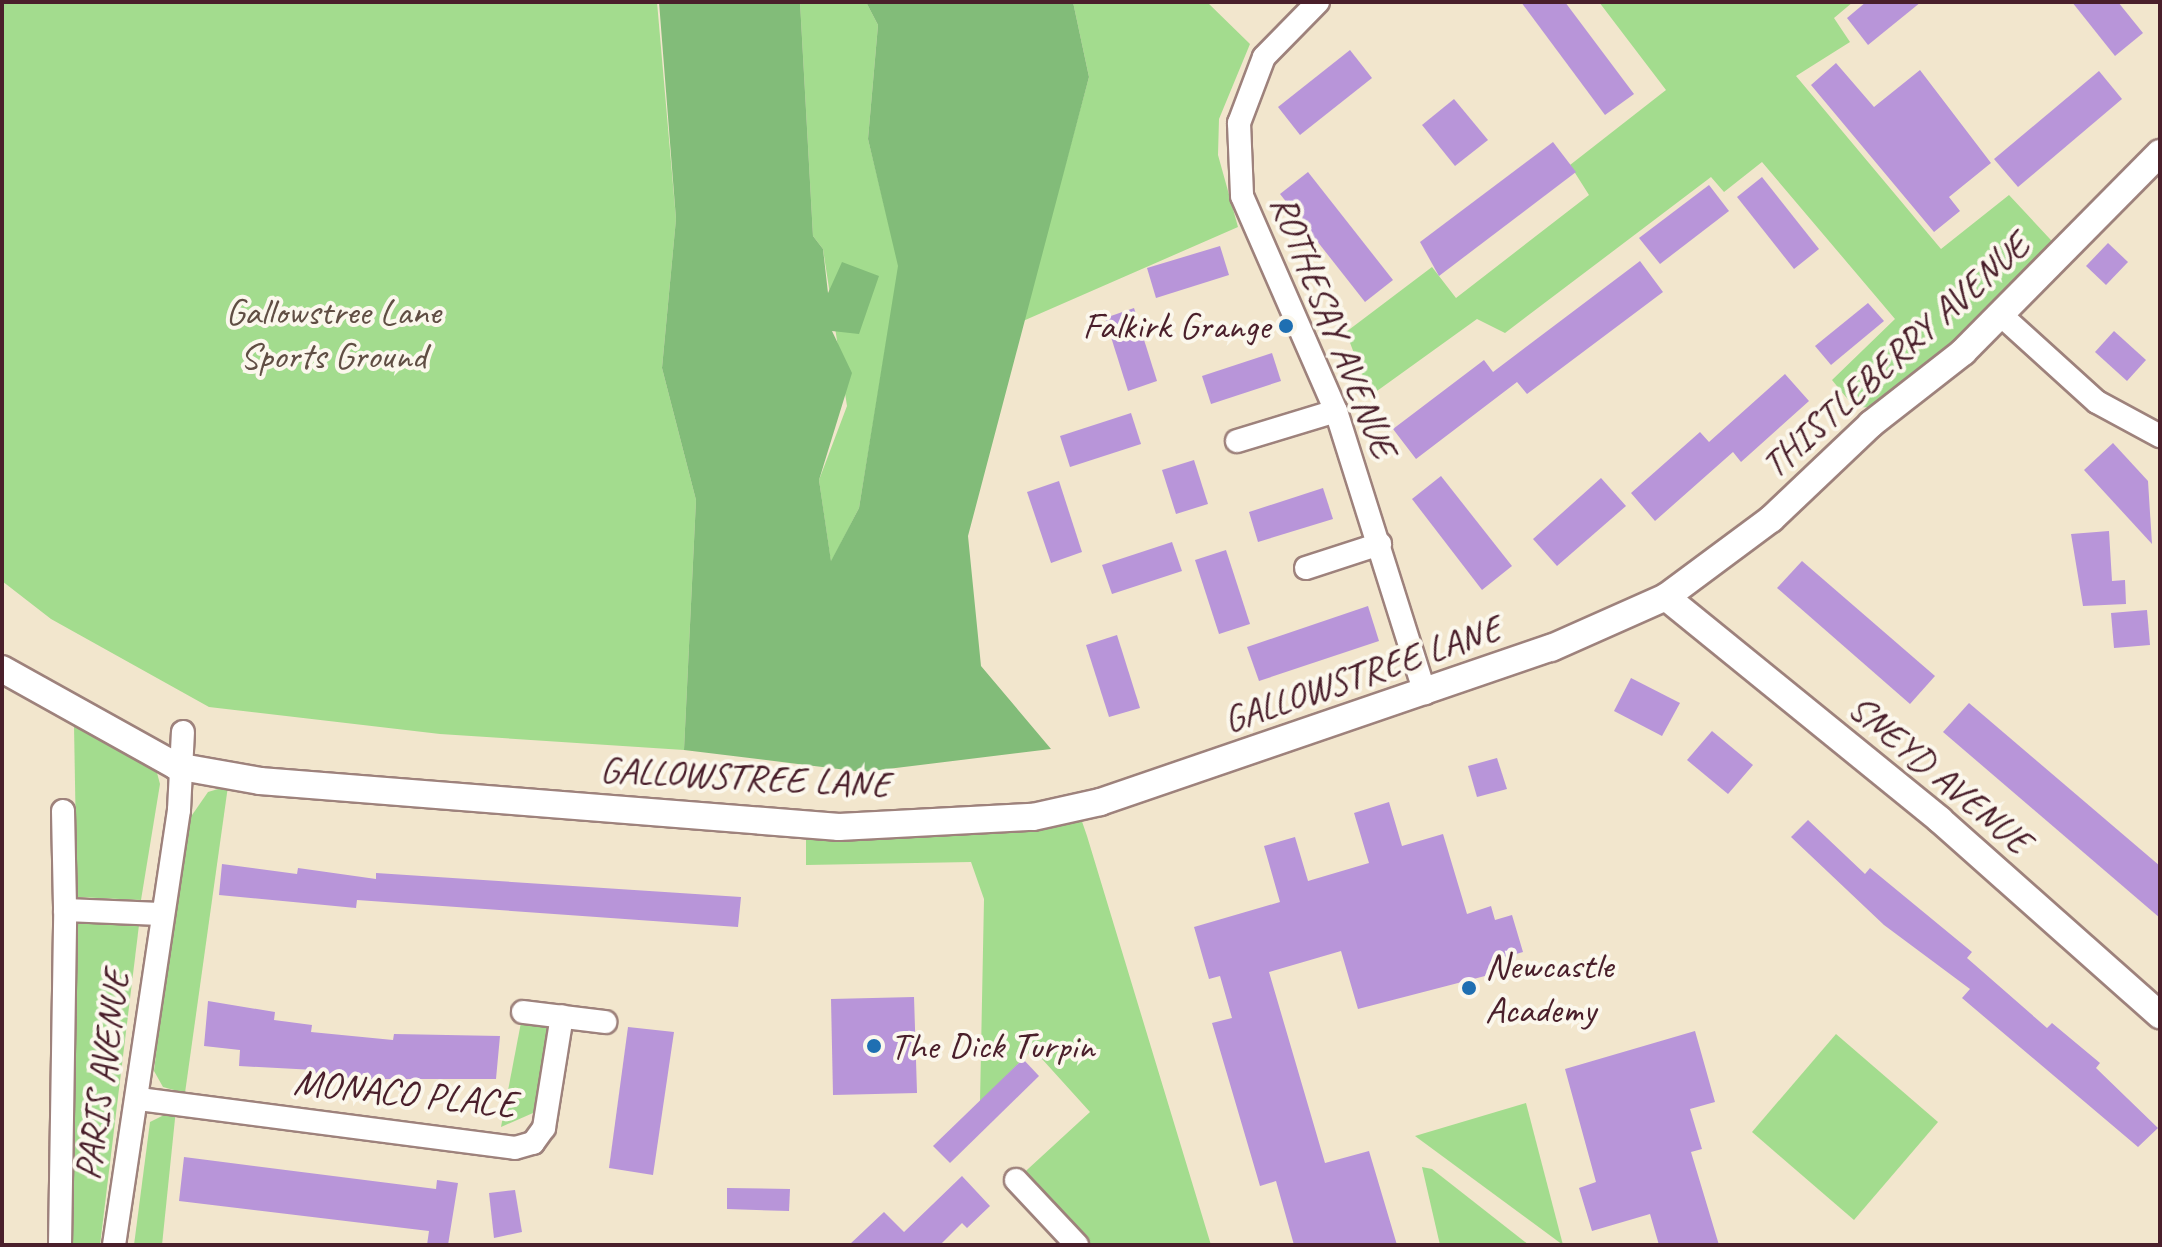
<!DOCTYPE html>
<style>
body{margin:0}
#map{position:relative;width:2162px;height:1247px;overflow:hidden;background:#f2e6cd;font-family:Caveat,sans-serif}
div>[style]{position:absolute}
.green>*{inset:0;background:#a3dc8e}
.forest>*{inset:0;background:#82bc79}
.building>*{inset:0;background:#b895d9}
.roads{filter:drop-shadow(2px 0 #9e827c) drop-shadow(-2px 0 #9e827c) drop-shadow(0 2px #9e827c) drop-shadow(0 -2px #9e827c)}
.minor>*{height:22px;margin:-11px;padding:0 11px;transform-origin:11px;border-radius:11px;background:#fff}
.tertiary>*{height:26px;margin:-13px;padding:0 13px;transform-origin:13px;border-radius:13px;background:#fff}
.dots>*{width:22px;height:22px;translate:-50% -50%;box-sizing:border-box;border:4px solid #fbf7ec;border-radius:50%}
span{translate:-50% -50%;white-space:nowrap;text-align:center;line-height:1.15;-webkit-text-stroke:8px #fbf7ec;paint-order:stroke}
.park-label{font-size:38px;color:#604e44}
.poi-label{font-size:38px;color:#4a1f2b}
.right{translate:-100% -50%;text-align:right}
.left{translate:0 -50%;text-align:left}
.street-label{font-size:38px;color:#4a1f2b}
.frame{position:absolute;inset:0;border:4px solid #4a1f2b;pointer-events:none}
</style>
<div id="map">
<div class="green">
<i style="clip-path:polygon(2px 2px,657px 2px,676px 219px,662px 368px,696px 500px,684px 750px,440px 734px,209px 707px,51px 619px,2px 581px)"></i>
<i style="clip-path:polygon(800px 2px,866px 2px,878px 25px,868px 139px,899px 266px,859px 508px,831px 562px,819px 480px,847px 406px,823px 249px,813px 236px)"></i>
<i style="clip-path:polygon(1073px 2px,1207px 2px,1250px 44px,1219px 119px,1218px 155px,1238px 227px,1023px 321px,1089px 77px)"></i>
<i style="clip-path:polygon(1599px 2px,1853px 2px,1834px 18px,1850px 42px,1796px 76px,1941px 249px,2009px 195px,2063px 253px,1895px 408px,1854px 407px,1832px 380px,1895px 319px,1762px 162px,1724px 192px,1711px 177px,1505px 333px,1477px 319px,1370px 396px,1346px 332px,1432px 267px,1456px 298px,1589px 195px,1570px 165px,1666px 90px)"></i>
<i style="clip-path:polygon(74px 725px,156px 769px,160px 784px,141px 900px,77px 897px)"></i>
<i style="clip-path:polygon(228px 786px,185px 1093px,163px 1087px,154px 1071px,168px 953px,190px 818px,208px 792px)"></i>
<i style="clip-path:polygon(1077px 807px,1087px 836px,1211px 1245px,1077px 1245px,1016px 1180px,1090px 1112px,1033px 1049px,980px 1102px,984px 899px,971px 862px,806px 865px,806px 824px)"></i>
<i style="clip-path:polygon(76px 922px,139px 925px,100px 1245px,71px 1245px)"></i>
<i style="clip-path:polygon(523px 1012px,553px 1015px,533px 1113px,501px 1127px)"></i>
<i style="clip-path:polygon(1836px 1034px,1938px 1122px,1854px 1220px,1752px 1132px)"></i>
<i style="clip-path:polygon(1526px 1103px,1563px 1245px,1415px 1136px)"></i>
<i style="clip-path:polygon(176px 1109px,162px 1245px,134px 1245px,150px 1122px)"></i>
<i style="clip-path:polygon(1422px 1167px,1432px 1169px,1529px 1245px,1440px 1245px)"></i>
</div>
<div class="forest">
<i style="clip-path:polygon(659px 2px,800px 2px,813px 236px,823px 249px,828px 293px,842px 262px,879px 276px,859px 334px,832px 331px,852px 373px,819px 480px,831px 561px,859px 508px,898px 266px,868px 139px,878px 25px,866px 2px,1073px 2px,1089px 77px,968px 536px,981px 666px,1051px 749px,863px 772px,684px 750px,696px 500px,662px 368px,676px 219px)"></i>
</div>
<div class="building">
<i style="clip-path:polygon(1521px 2px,1565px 2px,1634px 94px,1605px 115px)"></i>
<i style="clip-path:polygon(1866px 2px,1921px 2px,1868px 45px,1847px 18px)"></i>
<i style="clip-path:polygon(2072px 2px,2118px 2px,2143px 33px,2115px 56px)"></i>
<i style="clip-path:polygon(1350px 50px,1372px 78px,1300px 135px,1278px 107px)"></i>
<i style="clip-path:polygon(1836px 63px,1874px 107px,1920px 70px,1991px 163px,1949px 197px,1960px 211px,1934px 232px,1811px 85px)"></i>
<i style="clip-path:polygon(2099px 71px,2122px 99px,2018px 187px,1994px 159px)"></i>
<i style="clip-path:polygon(1454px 99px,1488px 140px,1455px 166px,1422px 125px)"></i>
<i style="clip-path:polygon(1553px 142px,1576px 172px,1439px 276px,1420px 242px)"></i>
<i style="clip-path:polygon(1308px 172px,1393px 280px,1365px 302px,1280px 194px)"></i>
<i style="clip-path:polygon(1762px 177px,1819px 249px,1794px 269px,1737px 197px)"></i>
<i style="clip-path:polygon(1709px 185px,1729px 211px,1660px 264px,1639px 238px)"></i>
<i style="clip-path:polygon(2108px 243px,2128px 262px,2106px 285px,2086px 266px)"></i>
<i style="clip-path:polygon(1220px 246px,1229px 275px,1156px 298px,1147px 268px)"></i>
<i style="clip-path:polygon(1640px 261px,1663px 292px,1527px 394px,1517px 382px,1416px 459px,1393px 429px,1484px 360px,1493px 372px)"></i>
<i style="clip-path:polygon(1868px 303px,1884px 321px,1831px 365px,1815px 346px)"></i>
<i style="clip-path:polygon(1134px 308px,1157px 381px,1128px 391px,1105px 318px)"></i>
<i style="clip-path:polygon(2114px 331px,2146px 360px,2127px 381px,2095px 352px)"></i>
<i style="clip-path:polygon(1272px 353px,1281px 381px,1211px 404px,1202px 376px)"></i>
<i style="clip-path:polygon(1785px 374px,1809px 401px,1741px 462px,1733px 452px,1655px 521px,1631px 493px,1700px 432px,1709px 442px)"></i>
<i style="clip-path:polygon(1131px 413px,1141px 444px,1070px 467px,1060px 436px)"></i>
<i style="clip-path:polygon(2113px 443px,2148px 481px,2152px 544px,2084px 470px)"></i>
<i style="clip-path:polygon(1194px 460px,1208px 504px,1176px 514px,1162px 470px)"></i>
<i style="clip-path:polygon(1441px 476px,1512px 566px,1482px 590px,1412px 499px)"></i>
<i style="clip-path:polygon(1601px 478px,1626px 506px,1557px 566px,1533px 539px)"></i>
<i style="clip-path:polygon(1059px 481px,1082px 552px,1051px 563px,1027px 492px)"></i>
<i style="clip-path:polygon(1323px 488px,1333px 519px,1258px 542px,1249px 512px)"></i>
<i style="clip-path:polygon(2109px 531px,2112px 581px,2125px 580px,2126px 604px,2083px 606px,2071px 534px)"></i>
<i style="clip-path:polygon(1172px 542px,1182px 571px,1112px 594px,1102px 565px)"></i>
<i style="clip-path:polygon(1226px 550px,1250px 624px,1219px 634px,1195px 560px)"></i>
<i style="clip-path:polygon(1802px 561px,1935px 676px,1910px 704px,1777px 588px)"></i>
<i style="clip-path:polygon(1368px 606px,1379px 641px,1259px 681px,1247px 647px)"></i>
<i style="clip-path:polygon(2147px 610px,2150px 645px,2114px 648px,2111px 613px)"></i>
<i style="clip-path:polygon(1117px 635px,1140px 708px,1109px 717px,1086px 645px)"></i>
<i style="clip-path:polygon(1631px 678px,1680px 703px,1662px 736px,1614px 711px)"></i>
<i style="clip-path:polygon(1969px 703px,2160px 866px,2160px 918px,1943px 732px)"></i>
<i style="clip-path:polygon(1712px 731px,1753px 765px,1728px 794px,1687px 760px)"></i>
<i style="clip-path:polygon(1497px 758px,1507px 789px,1477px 797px,1468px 766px)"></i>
<i style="clip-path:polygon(1389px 802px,1402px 846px,1443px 834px,1467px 914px,1491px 906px,1495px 920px,1512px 915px,1523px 952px,1506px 957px,1509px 968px,1485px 976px,1358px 1009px,1341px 951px,1269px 972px,1325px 1163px,1369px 1151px,1397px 1245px,1294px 1245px,1276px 1181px,1260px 1186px,1212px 1023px,1232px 1018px,1220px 976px,1209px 979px,1194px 927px,1280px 902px,1264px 846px,1295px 837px,1308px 881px,1369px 863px,1354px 813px)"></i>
<i style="clip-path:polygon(1808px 820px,1865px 874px,1870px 868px,1972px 952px,1967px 958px,2047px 1028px,2052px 1023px,2100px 1063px,2096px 1068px,2158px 1128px,2138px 1147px,1962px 998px,1970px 989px,1884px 925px,1791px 837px)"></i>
<i style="clip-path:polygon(222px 864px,297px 874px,298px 868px,376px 879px,376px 873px,741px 897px,738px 927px,357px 900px,356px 908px,219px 895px)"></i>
<i style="clip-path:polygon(914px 997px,917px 1093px,833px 1095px,831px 999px)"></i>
<i style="clip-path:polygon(208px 1001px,275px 1012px,274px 1020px,312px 1025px,311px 1032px,393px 1040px,394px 1034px,500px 1036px,496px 1079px,382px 1079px,381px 1086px,314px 1078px,315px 1070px,239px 1066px,240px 1050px,204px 1046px)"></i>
<i style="clip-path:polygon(628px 1027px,674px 1032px,653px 1175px,609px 1168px)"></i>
<i style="clip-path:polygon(1695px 1031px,1715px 1102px,1690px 1109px,1702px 1149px,1691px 1152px,1719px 1245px,1659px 1245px,1650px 1214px,1592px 1231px,1579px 1188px,1596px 1182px,1565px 1069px)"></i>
<i style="clip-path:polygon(1023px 1059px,1039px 1076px,950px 1163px,933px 1146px)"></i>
<i style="clip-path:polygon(184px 1157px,436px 1189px,437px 1180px,458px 1183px,448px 1245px,427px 1245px,429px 1231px,179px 1201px)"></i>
<i style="clip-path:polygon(962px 1176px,990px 1206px,967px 1228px,962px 1223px,940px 1245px,849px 1245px,884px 1212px,904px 1232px)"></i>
<i style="clip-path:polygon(727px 1188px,790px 1189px,789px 1211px,727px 1209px)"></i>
<i style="clip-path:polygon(515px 1190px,522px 1232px,494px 1238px,489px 1193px)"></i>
</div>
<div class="roads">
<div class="minor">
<i style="left:1318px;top:2px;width:77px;rotate:134.5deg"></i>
<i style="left:1264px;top:57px;width:71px;rotate:110.7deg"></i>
<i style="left:1239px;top:123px;width:73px;rotate:87.6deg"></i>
<i style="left:1242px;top:196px;width:235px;rotate:66.4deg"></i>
<i style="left:1336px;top:411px;width:296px;rotate:72.5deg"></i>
<i style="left:2002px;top:316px;width:128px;rotate:42.2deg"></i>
<i style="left:2097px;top:402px;width:72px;rotate:28.4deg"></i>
<i style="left:1237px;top:441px;width:103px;rotate:-16.9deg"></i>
<i style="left:1306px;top:568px;width:78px;rotate:-18deg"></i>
<i style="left:63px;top:811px;width:99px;rotate:88.8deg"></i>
<i style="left:523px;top:1012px;width:83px;rotate:7deg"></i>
<i style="left:139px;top:1099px;width:379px;rotate:7.4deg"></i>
<i style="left:515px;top:1148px;width:19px;rotate:-16deg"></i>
<i style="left:533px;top:1143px;width:19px;rotate:-54deg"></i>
<i style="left:544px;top:1128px;width:113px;rotate:-80.9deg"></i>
<i style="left:1016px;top:1180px;width:89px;rotate:46.8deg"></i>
<i style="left:60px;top:1245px;width:335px;rotate:-89.1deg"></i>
<i style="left:65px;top:910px;width:96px;rotate:2.4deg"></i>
<i style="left:114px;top:1245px;width:440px;rotate:-81.5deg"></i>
<i style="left:179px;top:810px;width:78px;rotate:-87.1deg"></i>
</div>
<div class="tertiary">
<i style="left:1666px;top:597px;width:353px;rotate:39.1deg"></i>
<i style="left:1940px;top:820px;width:294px;rotate:41.6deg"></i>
<i style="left:2px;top:669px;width:199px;rotate:29.1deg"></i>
<i style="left:176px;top:766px;width:85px;rotate:10.1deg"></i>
<i style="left:260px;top:781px;width:581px;rotate:4.54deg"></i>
<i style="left:839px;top:827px;width:194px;rotate:-3deg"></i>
<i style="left:1033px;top:817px;width:69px;rotate:-12.6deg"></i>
<i style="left:1100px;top:802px;width:477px;rotate:-18.9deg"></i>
<i style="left:1551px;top:648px;width:126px;rotate:-23.9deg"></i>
<i style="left:1666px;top:597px;width:131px;rotate:-36.6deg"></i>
<i style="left:1771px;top:519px;width:138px;rotate:-43.5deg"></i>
<i style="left:1871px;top:424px;width:117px;rotate:-38deg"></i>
<i style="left:1963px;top:352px;width:280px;rotate:-45.3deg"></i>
</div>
</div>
<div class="dots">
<i style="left:1286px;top:326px;background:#1f6fb2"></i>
<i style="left:1469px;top:988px;background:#1f6fb2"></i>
<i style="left:874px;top:1046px;background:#1f6fb2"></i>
</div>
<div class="park-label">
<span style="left:333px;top:334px">Gallowstree Lane<br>Sports Ground</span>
</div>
<div class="poi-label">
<span class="right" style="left:1270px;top:326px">Falkirk Grange</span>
<span class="left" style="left:1485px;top:988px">Newcastle<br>Academy</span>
<span class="left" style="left:890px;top:1046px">The Dick Turpin</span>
</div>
<div class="street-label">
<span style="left:1334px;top:326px;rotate:68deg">ROTHESAY AVENUE</span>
<span style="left:1895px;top:355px;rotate:-42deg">THISTLEBERRY AVENUE</span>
<span style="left:1362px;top:674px;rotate:-19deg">GALLOWSTREE LANE</span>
<span style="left:1940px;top:774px;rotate:40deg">SNEYD AVENUE</span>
<span style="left:745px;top:777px;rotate:3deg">GALLOWSTREE LANE</span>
<span style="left:102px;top:1075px;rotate:-82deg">PARIS AVENUE</span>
<span style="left:405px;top:1093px;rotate:6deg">MONACO PLACE</span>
</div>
<div class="frame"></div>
</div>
